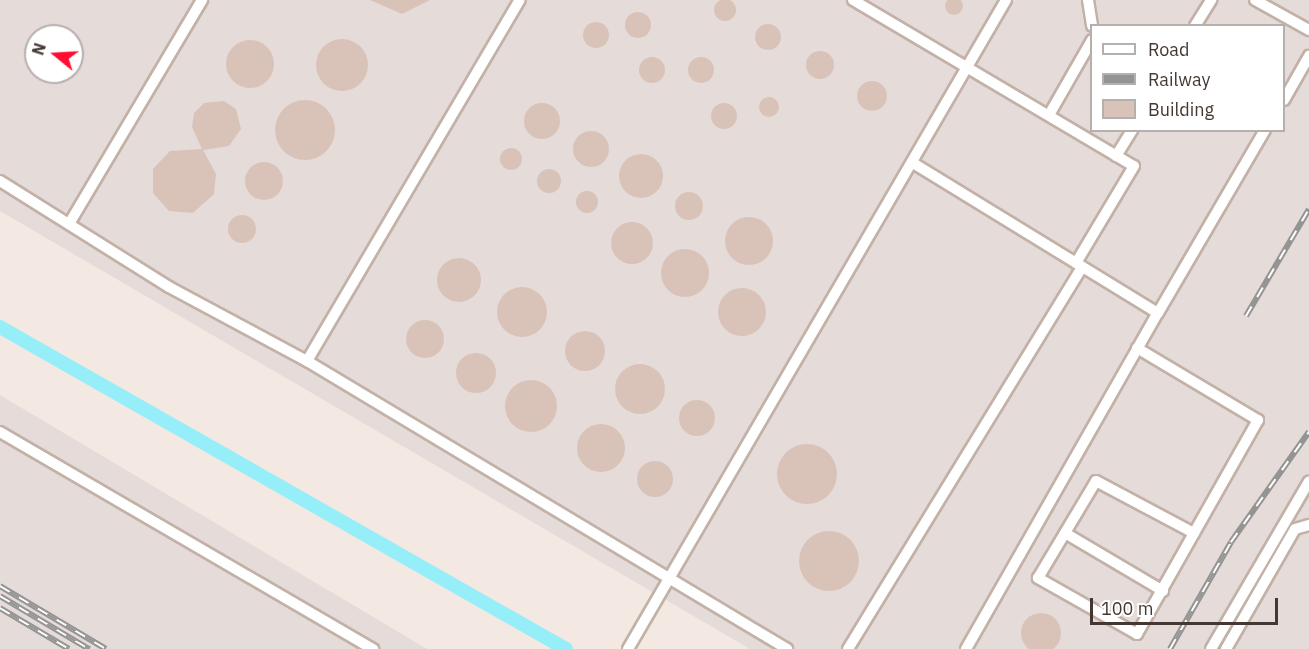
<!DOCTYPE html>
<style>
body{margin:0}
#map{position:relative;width:1309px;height:649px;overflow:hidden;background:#f3e9e2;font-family:"IBM Plex Sans",sans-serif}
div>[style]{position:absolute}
.industrial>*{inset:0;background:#e5dbd8}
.canal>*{height:14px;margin:-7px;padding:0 7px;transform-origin:7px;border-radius:7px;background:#96eef8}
.building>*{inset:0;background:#d9c3b9}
.round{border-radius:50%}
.roads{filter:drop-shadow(2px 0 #c2b1a7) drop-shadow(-2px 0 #c2b1a7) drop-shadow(0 2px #c2b1a7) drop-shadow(0 -2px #c2b1a7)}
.street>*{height:10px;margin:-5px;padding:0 5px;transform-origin:5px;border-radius:5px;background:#fff}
.rail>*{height:6px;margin-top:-3px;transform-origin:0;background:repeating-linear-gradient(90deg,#fff 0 11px,#949494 0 22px);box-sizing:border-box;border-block:2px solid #949494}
span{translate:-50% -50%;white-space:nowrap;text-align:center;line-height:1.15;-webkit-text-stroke:5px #fff;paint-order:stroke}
.legend{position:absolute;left:1090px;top:24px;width:195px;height:108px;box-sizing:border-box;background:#fff;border:2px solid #b5afad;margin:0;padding:8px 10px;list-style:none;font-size:18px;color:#453832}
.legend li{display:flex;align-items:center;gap:12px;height:30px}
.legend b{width:30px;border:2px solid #b5afad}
.north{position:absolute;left:24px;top:24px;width:60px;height:60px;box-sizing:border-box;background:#fff;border:2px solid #b5afad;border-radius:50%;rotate:288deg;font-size:16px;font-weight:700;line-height:24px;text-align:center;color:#453832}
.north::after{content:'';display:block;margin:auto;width:21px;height:27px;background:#ff0d33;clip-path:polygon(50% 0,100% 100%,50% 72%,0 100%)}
.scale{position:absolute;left:1090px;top:598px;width:188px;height:27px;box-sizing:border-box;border:3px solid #453832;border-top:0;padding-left:8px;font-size:18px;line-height:21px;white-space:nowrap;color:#453832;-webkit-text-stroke:4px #fff;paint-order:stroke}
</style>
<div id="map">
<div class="industrial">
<i style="clip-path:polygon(evenodd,0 0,1309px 0,1309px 649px,750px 649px,0 211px,0 0,1092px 26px,1284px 26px,1284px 130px,1092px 130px,1092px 26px,0 0,36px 36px,72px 36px,72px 72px,36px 72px,36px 36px)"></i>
<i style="clip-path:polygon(0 395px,427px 649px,0 649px)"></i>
</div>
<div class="canal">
<i style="left:0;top:327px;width:651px;rotate:29.64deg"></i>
</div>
<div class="building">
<i class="round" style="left:945px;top:-3px;width:18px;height:18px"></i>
<i class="round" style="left:714px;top:-1px;width:22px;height:22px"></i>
<i style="clip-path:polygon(370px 0,430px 0,402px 14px)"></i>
<i class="round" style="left:625px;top:12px;width:26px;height:26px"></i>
<i class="round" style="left:583px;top:22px;width:26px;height:26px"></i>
<i class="round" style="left:755px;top:24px;width:26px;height:26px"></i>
<i class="round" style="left:316px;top:39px;width:52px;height:52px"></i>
<i class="round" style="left:226px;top:40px;width:48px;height:48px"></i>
<i class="round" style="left:806px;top:51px;width:28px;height:28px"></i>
<i class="round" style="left:639px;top:57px;width:26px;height:26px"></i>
<i class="round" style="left:688px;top:57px;width:26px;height:26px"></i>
<i class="round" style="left:857px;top:81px;width:30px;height:30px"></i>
<i class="round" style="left:759px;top:97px;width:20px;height:20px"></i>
<i class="round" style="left:275px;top:100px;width:60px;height:60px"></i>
<i style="clip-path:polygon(224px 101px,236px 109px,241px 129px,229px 146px,203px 150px,216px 174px,214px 194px,193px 213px,169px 211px,153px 193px,153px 169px,170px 151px,202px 149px,192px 127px,194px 113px,204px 103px)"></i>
<i class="round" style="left:524px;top:103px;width:36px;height:36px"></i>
<i class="round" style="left:711px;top:103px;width:26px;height:26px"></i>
<i class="round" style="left:573px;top:131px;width:36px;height:36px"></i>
<i class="round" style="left:500px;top:148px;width:22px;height:22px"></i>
<i class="round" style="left:619px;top:154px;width:44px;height:44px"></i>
<i class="round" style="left:245px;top:162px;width:38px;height:38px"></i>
<i class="round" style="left:537px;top:169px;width:24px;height:24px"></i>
<i class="round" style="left:576px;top:191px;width:22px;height:22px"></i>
<i class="round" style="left:675px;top:192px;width:28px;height:28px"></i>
<i class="round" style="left:228px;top:215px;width:28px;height:28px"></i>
<i class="round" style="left:725px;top:217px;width:48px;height:48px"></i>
<i class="round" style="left:611px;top:222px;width:42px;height:42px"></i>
<i class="round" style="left:661px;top:249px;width:48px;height:48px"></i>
<i class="round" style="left:437px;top:258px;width:44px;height:44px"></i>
<i class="round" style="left:497px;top:287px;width:50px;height:50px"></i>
<i class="round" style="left:718px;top:288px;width:48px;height:48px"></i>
<i class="round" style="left:406px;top:320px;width:38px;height:38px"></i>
<i class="round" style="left:565px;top:331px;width:40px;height:40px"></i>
<i class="round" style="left:456px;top:353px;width:40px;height:40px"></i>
<i class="round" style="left:615px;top:364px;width:50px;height:50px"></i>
<i class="round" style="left:505px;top:380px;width:52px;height:52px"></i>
<i class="round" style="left:679px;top:400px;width:36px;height:36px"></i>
<i class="round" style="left:577px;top:424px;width:48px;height:48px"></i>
<i class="round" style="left:777px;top:444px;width:60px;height:60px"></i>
<i class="round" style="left:637px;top:461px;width:36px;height:36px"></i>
<i class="round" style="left:799px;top:531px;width:60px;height:60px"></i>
<i class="round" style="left:1021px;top:613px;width:40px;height:40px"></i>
</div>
<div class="roads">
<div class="street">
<i style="left:853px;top:0;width:326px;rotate:30.6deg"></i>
<i style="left:1134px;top:166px;width:113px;rotate:120.9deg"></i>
<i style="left:1088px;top:0;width:26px;rotate:81deg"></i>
<i style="left:1255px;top:0;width:62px;rotate:29.1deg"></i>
<i style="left:1195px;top:26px;width:31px;rotate:-58deg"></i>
<i style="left:1284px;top:100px;width:51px;rotate:-60.4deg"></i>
<i style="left:1049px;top:115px;width:86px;rotate:-60.2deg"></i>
<i style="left:1116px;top:156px;width:31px;rotate:-58deg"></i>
<i style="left:913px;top:163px;width:287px;rotate:31.5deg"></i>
<i style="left:1158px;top:313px;width:212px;rotate:-59.7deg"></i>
<i style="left:0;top:181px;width:199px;rotate:32.1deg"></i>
<i style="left:169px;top:287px;width:157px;rotate:28.2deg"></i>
<i style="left:307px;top:361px;width:419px;rotate:-59.5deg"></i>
<i style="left:69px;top:224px;width:261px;rotate:-59.3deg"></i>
<i style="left:1137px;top:348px;width:141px;rotate:30.8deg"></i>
<i style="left:1258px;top:420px;width:246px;rotate:119.5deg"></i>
<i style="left:1137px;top:634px;width:114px;rotate:-150.5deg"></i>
<i style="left:1038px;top:578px;width:113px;rotate:-59.1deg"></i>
<i style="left:1096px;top:481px;width:111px;rotate:28deg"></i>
<i style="left:307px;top:361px;width:560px;rotate:30.96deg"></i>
<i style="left:0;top:432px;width:432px;rotate:30.2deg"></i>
<i style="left:1065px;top:533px;width:114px;rotate:30.6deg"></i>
<i style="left:628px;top:649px;width:751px;rotate:-59.78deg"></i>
<i style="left:848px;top:649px;width:448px;rotate:-58.5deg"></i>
<i style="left:966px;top:649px;width:387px;rotate:-60.3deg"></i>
<i style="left:1211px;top:649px;width:194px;rotate:-59.7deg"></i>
<i style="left:1226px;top:649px;width:138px;rotate:-60.1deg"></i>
<i style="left:1295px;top:529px;width:15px;rotate:-16deg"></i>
</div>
</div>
<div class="rail">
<i style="left:1246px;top:316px;width:124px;rotate:-59.5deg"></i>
<i style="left:0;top:586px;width:123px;rotate:30.7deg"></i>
<i style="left:0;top:596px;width:104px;rotate:30.8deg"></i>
<i style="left:0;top:608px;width:80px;rotate:30.7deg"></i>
<i style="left:1170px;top:649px;width:123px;rotate:-60.3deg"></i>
<i style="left:1231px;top:542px;width:135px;rotate:-54.7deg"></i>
</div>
<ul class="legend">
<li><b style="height:8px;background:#fff"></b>Road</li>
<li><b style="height:8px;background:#949494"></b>Railway</li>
<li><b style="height:16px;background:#d9c3b9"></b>Building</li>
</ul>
<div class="north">N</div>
<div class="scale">100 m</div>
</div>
